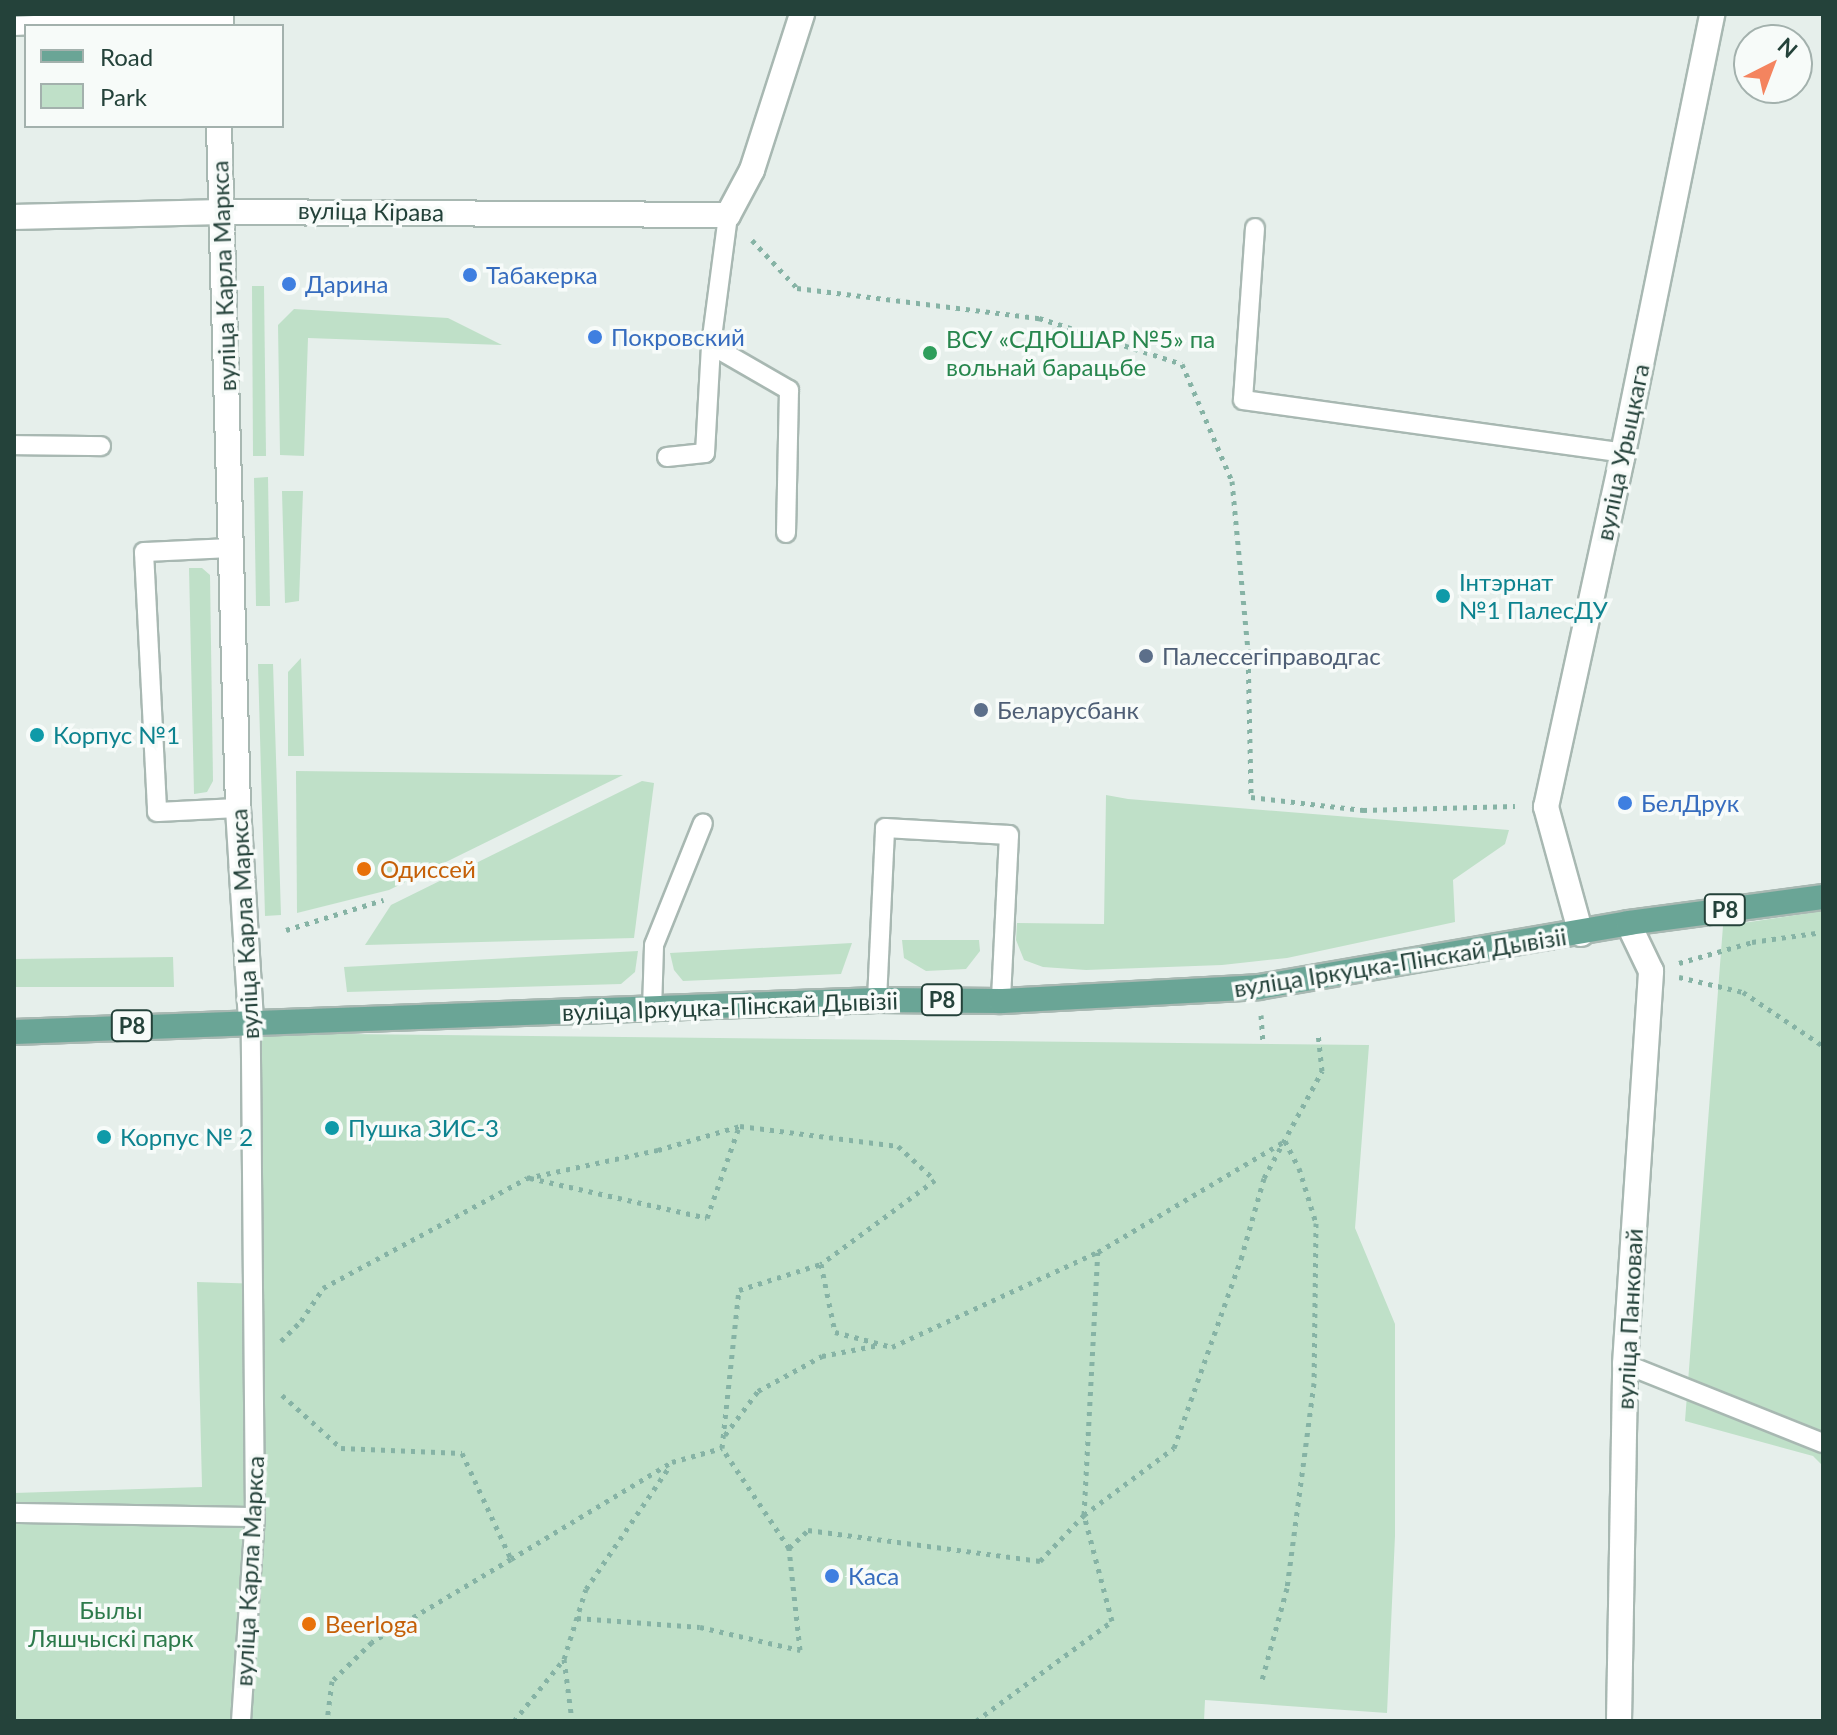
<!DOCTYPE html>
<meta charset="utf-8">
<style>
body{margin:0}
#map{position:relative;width:1837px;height:1735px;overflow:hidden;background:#e6efeb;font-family:Lato,sans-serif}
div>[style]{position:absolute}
.green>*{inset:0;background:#bfe0c8}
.path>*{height:5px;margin-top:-2.5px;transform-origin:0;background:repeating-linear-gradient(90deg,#86b3a5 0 4px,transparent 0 10px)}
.roads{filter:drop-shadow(2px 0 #a8b8b2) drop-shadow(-2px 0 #a8b8b2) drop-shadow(0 2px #a8b8b2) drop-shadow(0 -2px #a8b8b2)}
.lane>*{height:18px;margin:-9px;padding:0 9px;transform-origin:9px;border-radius:9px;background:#fff}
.street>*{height:24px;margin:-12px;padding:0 12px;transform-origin:12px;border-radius:12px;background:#fff}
.secondary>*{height:24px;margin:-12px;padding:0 12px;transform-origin:12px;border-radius:12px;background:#fff}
.primary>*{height:24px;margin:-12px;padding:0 12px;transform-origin:12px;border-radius:12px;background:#6aa596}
.dots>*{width:22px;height:22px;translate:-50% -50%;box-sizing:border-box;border:4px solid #f7fbf9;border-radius:50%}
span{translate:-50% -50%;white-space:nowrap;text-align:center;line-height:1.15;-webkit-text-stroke:7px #f7fbf9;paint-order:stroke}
.shield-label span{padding:2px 6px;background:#f7fbf9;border:2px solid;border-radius:6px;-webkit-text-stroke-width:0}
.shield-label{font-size:22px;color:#24423a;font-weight:700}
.street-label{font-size:24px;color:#24423a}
.shop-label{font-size:24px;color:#366cbe}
.left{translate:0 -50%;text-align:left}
.leisure-label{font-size:24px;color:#27864d}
.culture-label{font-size:24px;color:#0d838f}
.service-label{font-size:24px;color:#4e5e75}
.food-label{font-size:24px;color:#c56008}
.park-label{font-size:24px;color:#2d7a4b}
.frame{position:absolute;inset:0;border:16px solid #24423a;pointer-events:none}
.legend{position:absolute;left:24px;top:24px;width:260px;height:104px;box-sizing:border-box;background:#f7fbf9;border:2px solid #a3b1ad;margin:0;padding:10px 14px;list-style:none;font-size:24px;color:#24423a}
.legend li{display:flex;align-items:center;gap:16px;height:40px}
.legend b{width:40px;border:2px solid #a3b1ad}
.north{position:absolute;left:1733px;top:24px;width:80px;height:80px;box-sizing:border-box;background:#f7fbf9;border:2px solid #a3b1ad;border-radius:50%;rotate:42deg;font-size:22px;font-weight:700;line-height:32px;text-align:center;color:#24423a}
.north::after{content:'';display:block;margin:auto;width:28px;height:36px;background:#f4845f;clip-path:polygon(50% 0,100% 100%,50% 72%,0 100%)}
</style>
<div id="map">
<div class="green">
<i style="clip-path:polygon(252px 286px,264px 286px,266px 456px,253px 456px)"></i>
<i style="clip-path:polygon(294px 309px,448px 318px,502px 345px,308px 338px,304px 456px,280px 455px,278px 325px)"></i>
<i style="clip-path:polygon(268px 477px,270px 606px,256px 606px,254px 478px)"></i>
<i style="clip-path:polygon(282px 491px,303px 491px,299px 601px,285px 603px)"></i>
<i style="clip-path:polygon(189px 568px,202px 568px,210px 575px,213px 781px,207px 792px,194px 794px)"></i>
<i style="clip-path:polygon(301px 658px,304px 756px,288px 756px,288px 672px)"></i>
<i style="clip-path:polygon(258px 664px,273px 664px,281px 915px,265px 916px)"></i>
<i style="clip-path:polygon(296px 771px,623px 775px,389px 890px,297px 913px)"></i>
<i style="clip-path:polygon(642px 781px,654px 783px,634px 938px,365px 945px,391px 905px)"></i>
<i style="clip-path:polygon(1106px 795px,1128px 799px,1509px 830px,1505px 844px,1453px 880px,1455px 922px,1287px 958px,1222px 965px,1086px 970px,1043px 967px,1024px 960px,1016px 940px,1017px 923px,1104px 924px)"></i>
<i style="clip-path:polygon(1823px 911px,1823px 1466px,1813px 1456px,1685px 1421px,1723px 926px)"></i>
<i style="clip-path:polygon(902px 940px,979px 940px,980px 951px,966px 969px,926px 971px,904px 958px)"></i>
<i style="clip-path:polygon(852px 943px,841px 974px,683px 981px,674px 970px,670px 953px)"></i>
<i style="clip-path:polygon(638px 951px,635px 972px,621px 984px,347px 992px,344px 967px)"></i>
<i style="clip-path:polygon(173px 957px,174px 987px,14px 987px,14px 959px)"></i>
<i style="clip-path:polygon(254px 1033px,1369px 1045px,1355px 1228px,1395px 1324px,1395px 1536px,1387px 1713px,1205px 1700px,1204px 1721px,14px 1721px,14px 1493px,202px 1487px,197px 1282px,263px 1284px)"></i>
</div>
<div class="path">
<i style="left:752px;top:240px;width:66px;rotate:46.8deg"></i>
<i style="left:797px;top:288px;width:244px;rotate:7.1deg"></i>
<i style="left:1039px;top:318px;width:150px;rotate:17.8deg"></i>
<i style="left:1182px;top:364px;width:127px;rotate:66.9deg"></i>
<i style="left:1232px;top:481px;width:169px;rotate:84.6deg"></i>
<i style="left:1248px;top:649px;width:148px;rotate:88.8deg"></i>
<i style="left:1251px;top:797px;width:113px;rotate:6.6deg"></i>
<i style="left:1363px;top:810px;width:152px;rotate:-1.5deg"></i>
<i style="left:286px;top:930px;width:102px;rotate:-17.2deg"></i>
<i style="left:1679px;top:963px;width:76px;rotate:-16deg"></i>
<i style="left:1752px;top:942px;width:72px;rotate:-8deg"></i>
<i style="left:1679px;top:977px;width:66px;rotate:13.2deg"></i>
<i style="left:1743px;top:992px;width:97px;rotate:34deg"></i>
<i style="left:1261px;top:1015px;width:27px;rotate:86deg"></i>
<i style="left:530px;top:1178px;width:181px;rotate:12.7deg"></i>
<i style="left:707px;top:1218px;width:96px;rotate:-70.6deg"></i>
<i style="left:281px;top:1341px;width:28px;rotate:-45deg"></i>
<i style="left:301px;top:1321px;width:40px;rotate:-56deg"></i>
<i style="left:323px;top:1288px;width:232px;rotate:-28.3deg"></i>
<i style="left:527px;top:1178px;width:134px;rotate:-12.1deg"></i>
<i style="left:658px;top:1150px;width:85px;rotate:-16.3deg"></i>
<i style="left:740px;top:1126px;width:159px;rotate:7.2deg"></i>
<i style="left:898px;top:1146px;width:50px;rotate:42.6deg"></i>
<i style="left:935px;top:1180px;width:142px;rotate:143.6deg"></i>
<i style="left:821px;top:1264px;width:69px;rotate:78.4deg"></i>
<i style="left:835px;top:1332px;width:59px;rotate:14.7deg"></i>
<i style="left:892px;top:1347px;width:227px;rotate:-24.8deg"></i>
<i style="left:1098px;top:1252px;width:217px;rotate:-30.7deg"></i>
<i style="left:1285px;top:1141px;width:30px;rotate:63deg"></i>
<i style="left:1299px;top:1168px;width:58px;rotate:72.8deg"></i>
<i style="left:1316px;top:1223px;width:160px;rotate:90.7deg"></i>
<i style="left:1314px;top:1383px;width:207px;rotate:97.5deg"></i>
<i style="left:1287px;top:1588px;width:95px;rotate:105.2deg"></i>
<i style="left:282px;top:1395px;width:79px;rotate:41.9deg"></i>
<i style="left:341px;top:1448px;width:121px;rotate:2.4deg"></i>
<i style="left:462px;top:1453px;width:117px;rotate:65.2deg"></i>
<i style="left:511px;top:1559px;width:162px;rotate:149.2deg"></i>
<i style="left:372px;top:1642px;width:56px;rotate:135.7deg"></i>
<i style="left:332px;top:1681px;width:40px;rotate:97.1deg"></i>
<i style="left:725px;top:1435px;width:55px;rotate:-53.1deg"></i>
<i style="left:758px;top:1391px;width:73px;rotate:-28.7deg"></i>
<i style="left:822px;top:1356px;width:58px;rotate:-10.9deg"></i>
<i style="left:789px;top:1548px;width:120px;rotate:-123.8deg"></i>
<i style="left:722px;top:1448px;width:159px;rotate:-83.9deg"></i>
<i style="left:739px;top:1290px;width:86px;rotate:-17.6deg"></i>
<i style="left:511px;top:1559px;width:188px;rotate:-31.1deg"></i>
<i style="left:672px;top:1462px;width:52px;rotate:-15.6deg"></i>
<i style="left:577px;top:1618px;width:123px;rotate:4.2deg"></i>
<i style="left:700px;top:1627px;width:103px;rotate:13deg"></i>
<i style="left:800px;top:1650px;width:103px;rotate:-96.2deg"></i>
<i style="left:789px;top:1548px;width:26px;rotate:-43deg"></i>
<i style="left:808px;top:1530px;width:234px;rotate:7.6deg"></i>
<i style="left:1040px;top:1561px;width:64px;rotate:-46.3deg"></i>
<i style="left:1084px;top:1515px;width:112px;rotate:-36.7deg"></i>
<i style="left:1174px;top:1448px;width:201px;rotate:-70.5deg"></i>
<i style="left:1241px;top:1259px;width:84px;rotate:-74.1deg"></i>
<i style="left:1264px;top:1178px;width:122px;rotate:-61.5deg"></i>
<i style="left:1322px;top:1071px;width:37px;rotate:-96deg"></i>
<i style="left:564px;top:1659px;width:73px;rotate:-72.6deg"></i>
<i style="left:586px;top:1589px;width:149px;rotate:-55.7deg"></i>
<i style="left:514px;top:1721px;width:80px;rotate:-51.1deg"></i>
<i style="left:564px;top:1659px;width:63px;rotate:82.6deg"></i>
<i style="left:976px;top:1721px;width:169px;rotate:-36.3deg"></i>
<i style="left:1112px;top:1621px;width:110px;rotate:-104.8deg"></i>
<i style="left:1084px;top:1515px;width:263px;rotate:-87deg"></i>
</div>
<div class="roads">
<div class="lane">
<i style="left:14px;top:26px;width:208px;rotate:-2.8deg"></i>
<i style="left:1255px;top:228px;width:172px;rotate:94deg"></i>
<i style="left:1243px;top:400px;width:384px;rotate:7.9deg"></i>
<i style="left:711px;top:345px;width:90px;rotate:30deg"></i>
<i style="left:789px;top:390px;width:143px;rotate:91.2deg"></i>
<i style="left:14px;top:445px;width:87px;rotate:0.7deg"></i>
<i style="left:667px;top:457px;width:38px;rotate:-6deg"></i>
<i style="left:705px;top:453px;width:108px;rotate:-86.8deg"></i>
<i style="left:711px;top:345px;width:131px;rotate:-82.5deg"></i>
<i style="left:232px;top:548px;width:88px;rotate:177.4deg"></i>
<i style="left:144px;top:552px;width:260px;rotate:87.1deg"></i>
<i style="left:157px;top:812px;width:81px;rotate:-2.8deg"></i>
<i style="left:877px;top:1000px;width:172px;rotate:-87.3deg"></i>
<i style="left:885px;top:828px;width:124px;rotate:3.2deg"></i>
<i style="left:1009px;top:835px;width:166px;rotate:92.8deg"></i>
<i style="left:652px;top:1010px;width:65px;rotate:-88.2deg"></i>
<i style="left:654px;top:945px;width:131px;rotate:-68.1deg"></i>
<i style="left:1625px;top:1364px;width:213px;rotate:21.8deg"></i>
<i style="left:14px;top:1513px;width:241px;rotate:1deg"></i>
<i style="left:241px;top:1721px;width:204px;rotate:-86.1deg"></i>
<i style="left:255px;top:1517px;width:496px;rotate:-90.5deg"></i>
</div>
<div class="street">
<i style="left:221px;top:212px;width:507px;rotate:0.34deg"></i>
<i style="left:728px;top:215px;width:51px;rotate:-61.9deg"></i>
<i style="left:752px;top:170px;width:164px;rotate:-72.2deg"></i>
<i style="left:1581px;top:934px;width:132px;rotate:-105.4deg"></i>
<i style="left:1546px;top:807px;width:362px;rotate:-77.7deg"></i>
<i style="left:1623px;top:453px;width:448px;rotate:-78.5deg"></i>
<i style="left:1619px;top:1721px;width:357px;rotate:-89deg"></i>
<i style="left:1625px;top:1364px;width:394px;rotate:-86.2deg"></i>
<i style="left:1651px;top:971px;width:53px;rotate:-115.6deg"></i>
</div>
<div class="secondary">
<i style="left:221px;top:26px;width:12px;rotate:-90deg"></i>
<i style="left:219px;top:126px;width:682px;rotate:88.4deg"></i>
<i style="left:238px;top:808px;width:213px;rotate:86.5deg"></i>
<i style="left:14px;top:217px;width:207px;rotate:-1.4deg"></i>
</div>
<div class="primary">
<i style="left:14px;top:1032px;width:864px;rotate:-2.12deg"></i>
<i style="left:877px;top:1000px;width:124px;rotate:0.5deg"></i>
<i style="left:1001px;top:1001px;width:258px;rotate:-3.1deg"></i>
<i style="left:1259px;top:987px;width:375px;rotate:-9.8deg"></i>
<i style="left:1628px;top:923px;width:197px;rotate:-7.6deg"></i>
</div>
</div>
<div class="dots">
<i style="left:470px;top:275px;background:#3f7fe0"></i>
<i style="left:289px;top:284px;background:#3f7fe0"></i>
<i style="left:595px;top:337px;background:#3f7fe0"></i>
<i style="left:930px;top:353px;background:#2e9e5b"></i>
<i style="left:1443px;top:596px;background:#0f9aa8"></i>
<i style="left:1146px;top:656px;background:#5c6f8a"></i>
<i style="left:981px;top:710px;background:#5c6f8a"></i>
<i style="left:37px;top:735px;background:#0f9aa8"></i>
<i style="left:1625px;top:803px;background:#3f7fe0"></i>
<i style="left:364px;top:869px;background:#e8710a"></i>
<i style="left:332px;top:1128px;background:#0f9aa8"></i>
<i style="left:104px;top:1137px;background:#0f9aa8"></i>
<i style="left:832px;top:1576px;background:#3f7fe0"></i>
<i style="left:309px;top:1624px;background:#e8710a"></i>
</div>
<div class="shield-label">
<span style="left:1725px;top:910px">Р8</span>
<span style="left:942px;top:1000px">Р8</span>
<span style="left:132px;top:1026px">Р8</span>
</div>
<div class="street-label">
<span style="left:371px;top:211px;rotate:1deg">вуліца Кірава</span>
<span style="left:223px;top:276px;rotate:-92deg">вуліца Карла Маркса</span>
<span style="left:1622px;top:452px;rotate:-78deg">вуліца Урыцкага</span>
<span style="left:244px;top:924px;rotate:-93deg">вуліца Карла Маркса</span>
<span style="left:1400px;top:962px;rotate:-9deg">вуліца Іркуцка-Пінскай Дывізіі</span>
<span style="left:730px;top:1006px;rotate:-2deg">вуліца Іркуцка-Пінскай Дывізіі</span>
<span style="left:1629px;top:1319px;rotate:-87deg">вуліца Панковай</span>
<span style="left:249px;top:1571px;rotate:-87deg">вуліца Карла Маркса</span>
</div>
<div class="shop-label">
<span class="left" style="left:486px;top:275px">Табакерка</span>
<span class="left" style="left:305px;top:284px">Дарина</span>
<span class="left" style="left:611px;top:337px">Покровский</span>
<span class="left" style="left:1641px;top:803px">БелДрук</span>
<span class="left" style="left:848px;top:1576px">Каса</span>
</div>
<div class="leisure-label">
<span class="left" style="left:946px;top:353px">ВСУ «СДЮШАР №5» па<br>вольнай барацьбе</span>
</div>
<div class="culture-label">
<span class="left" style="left:1459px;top:596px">Інтэрнат<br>№1 ПалесДУ</span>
<span class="left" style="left:53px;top:735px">Корпус №1</span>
<span class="left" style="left:348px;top:1128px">Пушка ЗИС-3</span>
<span class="left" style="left:120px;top:1137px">Корпус № 2</span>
</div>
<div class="service-label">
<span class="left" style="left:1162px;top:656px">Палессегіправодгас</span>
<span class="left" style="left:997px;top:710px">Беларусбанк</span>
</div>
<div class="food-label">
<span class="left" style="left:380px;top:869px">Одиссей</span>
<span class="left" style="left:325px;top:1624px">Beerloga</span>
</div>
<div class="park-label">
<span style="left:111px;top:1624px">Былы<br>Ляшчыскі парк</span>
</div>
<div class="frame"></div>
<ul class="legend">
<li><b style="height:10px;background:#6aa596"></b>Road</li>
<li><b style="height:22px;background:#bfe0c8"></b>Park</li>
</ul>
<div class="north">N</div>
</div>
